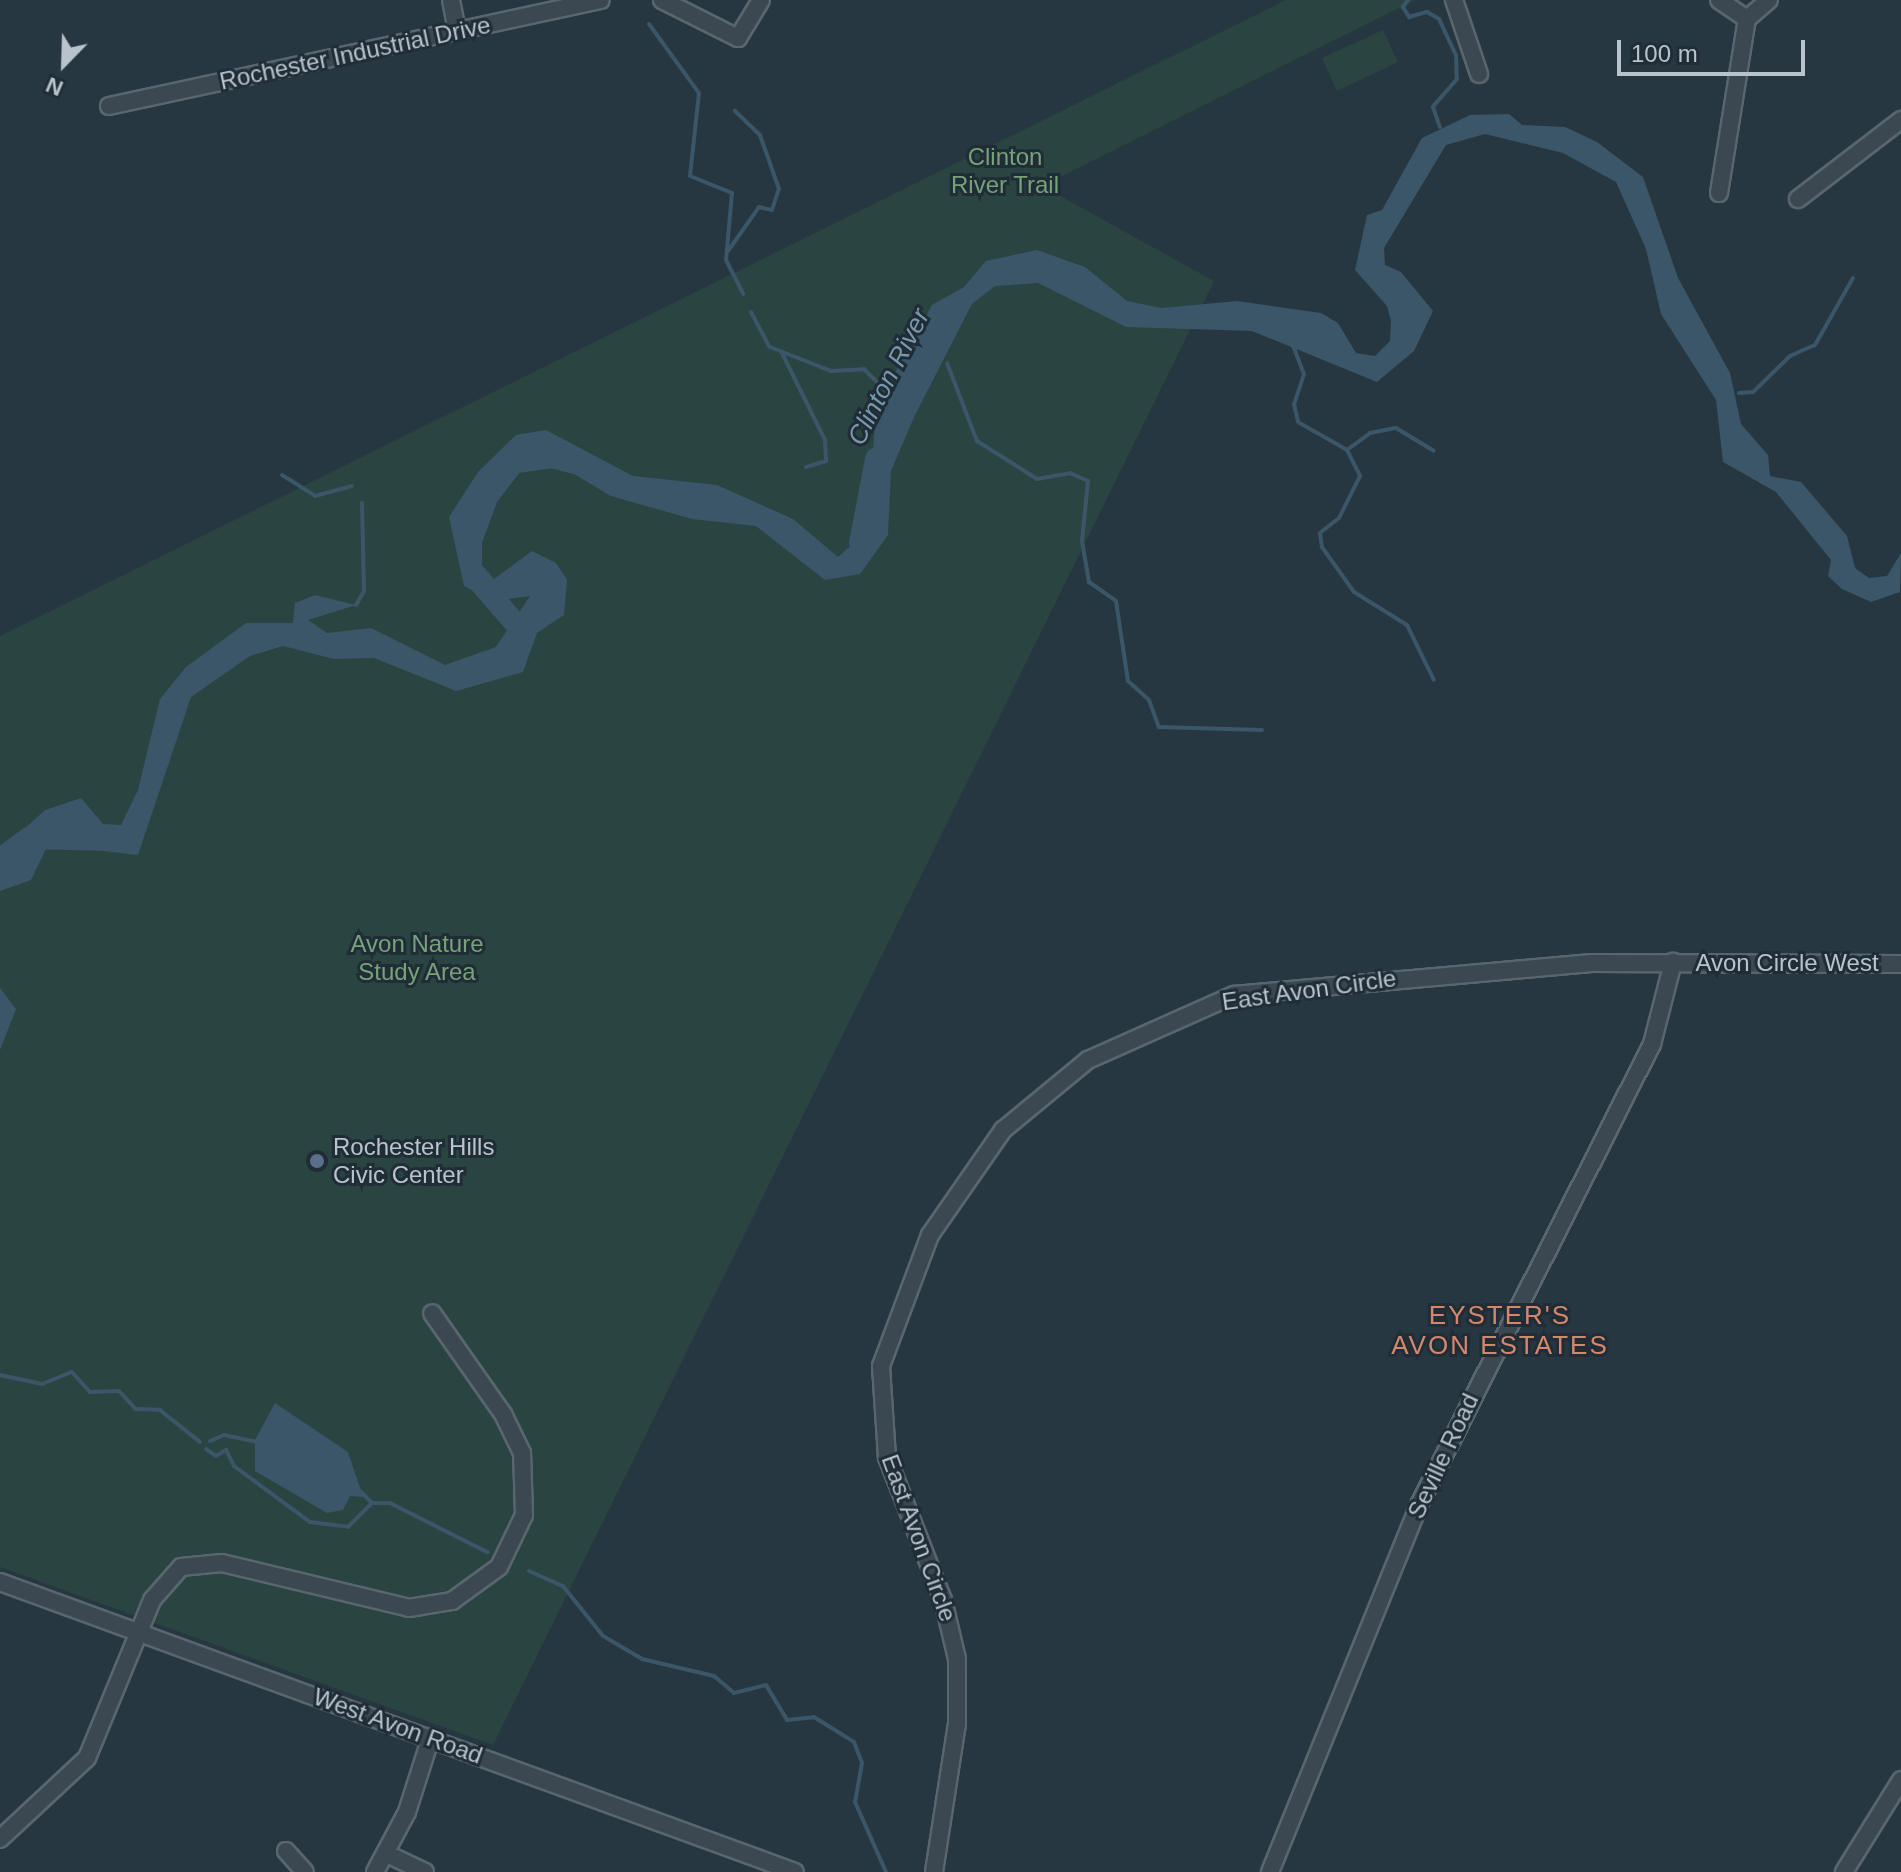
<!DOCTYPE html>
<style>
body{margin:0}
#map{position:relative;width:1901px;height:1872px;overflow:hidden;background:#273741;font-family:Helvetica,sans-serif}
div>[style]{position:absolute}
.green>*{inset:0;background:#2a4442}
.water>*{inset:0;background:#3b5668}
.stream>*{height:4px;margin:-2px;padding:0 2px;transform-origin:2px;border-radius:2px;background:#3b5668}
.river>*{height:22px;margin:-11px;padding:0 11px;transform-origin:11px;border-radius:11px;background:#3b5668}
.roads{filter:drop-shadow(2px 0 #59666e) drop-shadow(-2px 0 #59666e) drop-shadow(0 2px #59666e) drop-shadow(0 -2px #59666e)}
.minor>*{height:16px;margin:-8px;padding:0 8px;transform-origin:8px;border-radius:8px;background:#3b4851}
.dots>*{width:22px;height:22px;translate:-50% -50%;box-sizing:border-box;border:4px solid #202d37;border-radius:50%}
span{translate:-50% -50%;white-space:nowrap;text-align:center;line-height:1.15;-webkit-text-stroke:6px #202d37;paint-order:stroke}
.street-label{font-size:24px;color:#b8c3cb}
.park-label{font-size:24px;color:#77a179}
.poi-label{font-size:24px;color:#b8c3cb}
.left{translate:0 -50%;text-align:left}
.water-label{font-size:26px;color:#7998ad;font-style:italic}
.neighbourhood-label{font-size:26px;color:#d4876a;letter-spacing:2px}
.north{position:absolute;left:24px;top:24px;width:80px;height:80px;-webkit-text-stroke:6px #202d37;paint-order:stroke;rotate:203deg;font-size:22px;font-weight:700;line-height:32px;text-align:center;color:#b8c3cb}
.north::after{content:'';display:block;margin:auto;width:28px;height:36px;background:#b8c3cb;clip-path:polygon(50% 0,100% 100%,50% 72%,0 100%)}
.scale{position:absolute;left:1617px;top:40px;width:188px;height:36px;box-sizing:border-box;border:4px solid #b8c3cb;border-top:0;padding-left:10px;font-size:24px;line-height:28px;white-space:nowrap;color:#b8c3cb;-webkit-text-stroke:6px #202d37;paint-order:stroke}
</style>
<div id="map">
<div class="green">
<i style="clip-path:polygon(1286px 0,1415px 0,1042px 186px,1214px 281px,493px 1745px,0 1567px,0 636px)"></i>
<i style="clip-path:polygon(1383px 30px,1398px 62px,1337px 91px,1322px 58px)"></i>
</div>
<div class="water">
<i style="clip-path:polygon(1509px 114px,1522px 125px,1565px 127px,1597px 142px,1643px 177px,1678px 278px,1730px 373px,1741px 424px,1768px 455px,1770px 476px,1801px 482px,1847px 536px,1855px 568px,1869px 578px,1887px 576px,1901px 553px,1900px 592px,1871px 602px,1842px 589px,1828px 576px,1831px 560px,1776px 492px,1723px 462px,1716px 400px,1661px 314px,1646px 249px,1616px 182px,1563px 153px,1485px 134px,1446px 145px,1384px 248px,1385px 265px,1401px 272px,1433px 311px,1414px 351px,1377px 382px,1252px 331px,1126px 327px,1038px 283px,995px 286px,972px 304px,915px 415px,891px 471px,888px 535px,860px 574px,825px 580px,756px 526px,692px 519px,611px 496px,547px 458px,530px 459px,497px 502px,482px 543px,482px 565px,494px 579px,532px 551px,556px 563px,567px 580px,564px 615px,537px 633px,523px 672px,456px 691px,374px 658px,334px 659px,283px 646px,250px 656px,191px 697px,138px 855px,95px 850px,73px 831px,56px 828px,31px 880px,0 891px,0 851px,45px 810px,81px 798px,103px 824px,121px 825px,138px 790px,160px 699px,186px 667px,246px 623px,293px 623px,295px 603px,315px 595px,356px 605px,308px 620px,327px 633px,371px 628px,445px 665px,496px 647px,530px 596px,492px 601px,464px 586px,449px 517px,478px 472px,516px 435px,546px 430px,633px 476px,717px 485px,793px 519px,838px 557px,855px 542px,870px 496px,876px 407px,932px 305px,964px 287px,986px 261px,1037px 250px,1085px 267px,1127px 301px,1161px 308px,1237px 301px,1321px 313px,1338px 323px,1356px 353px,1375px 356px,1390px 341px,1391px 321px,1387px 306px,1355px 270px,1367px 215px,1382px 210px,1422px 138px,1470px 115px)"></i>
<i style="clip-path:polygon(0 988px,16px 1009px,0 1050px)"></i>
<i style="clip-path:polygon(275px 1403px,348px 1452px,363px 1497px,350px 1496px,343px 1510px,327px 1513px,255px 1471px,255px 1440px)"></i>
</div>
<div class="stream">
<i style="left:1408px;top:0;width:9px;rotate:126deg"></i>
<i style="left:1403px;top:7px;width:12px;rotate:59deg"></i>
<i style="left:1409px;top:17px;width:19px;rotate:-16deg"></i>
<i style="left:1427px;top:12px;width:14px;rotate:30deg"></i>
<i style="left:1439px;top:19px;width:40px;rotate:65deg"></i>
<i style="left:1456px;top:55px;width:24px;rotate:88deg"></i>
<i style="left:1457px;top:79px;width:37px;rotate:131deg"></i>
<i style="left:1433px;top:107px;width:21px;rotate:71deg"></i>
<i style="left:649px;top:24px;width:85px;rotate:54.1deg"></i>
<i style="left:699px;top:93px;width:83px;rotate:96.2deg"></i>
<i style="left:690px;top:176px;width:45px;rotate:22deg"></i>
<i style="left:732px;top:193px;width:67px;rotate:95.1deg"></i>
<i style="left:726px;top:260px;width:38px;rotate:63deg"></i>
<i style="left:728px;top:251px;width:54px;rotate:-54.8deg"></i>
<i style="left:759px;top:207px;width:13px;rotate:13deg"></i>
<i style="left:772px;top:210px;width:22px;rotate:-72deg"></i>
<i style="left:779px;top:189px;width:57px;rotate:-109.4deg"></i>
<i style="left:760px;top:135px;width:35px;rotate:-136deg"></i>
<i style="left:751px;top:312px;width:40px;rotate:62deg"></i>
<i style="left:770px;top:347px;width:66px;rotate:21.5deg"></i>
<i style="left:831px;top:371px;width:33px;rotate:-3deg"></i>
<i style="left:864px;top:369px;width:30px;rotate:45deg"></i>
<i style="left:1292px;top:343px;width:33px;rotate:69deg"></i>
<i style="left:1304px;top:374px;width:32px;rotate:108deg"></i>
<i style="left:1294px;top:404px;width:18px;rotate:77deg"></i>
<i style="left:1298px;top:422px;width:56px;rotate:29.7deg"></i>
<i style="left:1347px;top:450px;width:29px;rotate:63deg"></i>
<i style="left:1360px;top:476px;width:47px;rotate:116.6deg"></i>
<i style="left:1339px;top:518px;width:24px;rotate:142deg"></i>
<i style="left:1320px;top:533px;width:14px;rotate:82deg"></i>
<i style="left:1322px;top:547px;width:55px;rotate:54.6deg"></i>
<i style="left:1354px;top:592px;width:62px;rotate:31.9deg"></i>
<i style="left:1407px;top:625px;width:61px;rotate:63.9deg"></i>
<i style="left:781px;top:351px;width:99px;rotate:63.7deg"></i>
<i style="left:825px;top:440px;width:21px;rotate:87deg"></i>
<i style="left:826px;top:461px;width:21px;rotate:163deg"></i>
<i style="left:947px;top:363px;width:84px;rotate:69deg"></i>
<i style="left:977px;top:441px;width:71px;rotate:32.3deg"></i>
<i style="left:1037px;top:479px;width:34px;rotate:-10deg"></i>
<i style="left:1070px;top:473px;width:20px;rotate:24deg"></i>
<i style="left:1088px;top:481px;width:60px;rotate:95.7deg"></i>
<i style="left:1082px;top:541px;width:42px;rotate:80.3deg"></i>
<i style="left:1089px;top:582px;width:33px;rotate:35deg"></i>
<i style="left:1116px;top:601px;width:81px;rotate:81.5deg"></i>
<i style="left:1128px;top:681px;width:28px;rotate:42deg"></i>
<i style="left:1149px;top:700px;width:29px;rotate:70deg"></i>
<i style="left:1159px;top:727px;width:103px;rotate:1.7deg"></i>
<i style="left:1739px;top:393px;width:14px;rotate:-4deg"></i>
<i style="left:1753px;top:392px;width:52px;rotate:-44.2deg"></i>
<i style="left:1790px;top:356px;width:27px;rotate:-24deg"></i>
<i style="left:1815px;top:345px;width:77px;rotate:-60.4deg"></i>
<i style="left:1347px;top:450px;width:29px;rotate:-36deg"></i>
<i style="left:1370px;top:433px;width:26px;rotate:-11deg"></i>
<i style="left:1396px;top:428px;width:44px;rotate:31.2deg"></i>
<i style="left:282px;top:475px;width:39px;rotate:32deg"></i>
<i style="left:315px;top:496px;width:38px;rotate:-15deg"></i>
<i style="left:356px;top:605px;width:16px;rotate:-60deg"></i>
<i style="left:364px;top:591px;width:88px;rotate:-91.3deg"></i>
<i style="left:0;top:1375px;width:43px;rotate:12.1deg"></i>
<i style="left:42px;top:1384px;width:32px;rotate:-22deg"></i>
<i style="left:72px;top:1372px;width:27px;rotate:48deg"></i>
<i style="left:90px;top:1392px;width:29px;rotate:-2deg"></i>
<i style="left:119px;top:1391px;width:25px;rotate:47deg"></i>
<i style="left:136px;top:1409px;width:24px;rotate:2deg"></i>
<i style="left:160px;top:1410px;width:51px;rotate:38.7deg"></i>
<i style="left:210px;top:1441px;width:15px;rotate:-23deg"></i>
<i style="left:224px;top:1435px;width:35px;rotate:12deg"></i>
<i style="left:206px;top:1449px;width:12px;rotate:35deg"></i>
<i style="left:216px;top:1456px;width:12px;rotate:-31deg"></i>
<i style="left:226px;top:1450px;width:18px;rotate:63deg"></i>
<i style="left:234px;top:1466px;width:94px;rotate:36.4deg"></i>
<i style="left:310px;top:1522px;width:38px;rotate:7deg"></i>
<i style="left:348px;top:1527px;width:34px;rotate:-45deg"></i>
<i style="left:372px;top:1503px;width:18px"></i>
<i style="left:390px;top:1503px;width:109px;rotate:26.8deg"></i>
<i style="left:360px;top:1491px;width:17px;rotate:45deg"></i>
<i style="left:529px;top:1571px;width:37px;rotate:24deg"></i>
<i style="left:563px;top:1586px;width:64px;rotate:51.3deg"></i>
<i style="left:603px;top:1636px;width:45px;rotate:30.5deg"></i>
<i style="left:642px;top:1659px;width:74px;rotate:13.3deg"></i>
<i style="left:714px;top:1676px;width:26px;rotate:40deg"></i>
<i style="left:734px;top:1693px;width:33px;rotate:-14deg"></i>
<i style="left:766px;top:1685px;width:41px;rotate:59deg"></i>
<i style="left:787px;top:1720px;width:27px;rotate:-6deg"></i>
<i style="left:814px;top:1717px;width:47px;rotate:32deg"></i>
<i style="left:854px;top:1742px;width:22px;rotate:69deg"></i>
<i style="left:862px;top:1763px;width:40px;rotate:100deg"></i>
<i style="left:855px;top:1802px;width:77px;rotate:66.1deg"></i>
</div>
<div class="river">
<i style="left:503px;top:472px;width:11px;rotate:-52deg"></i>
<i style="left:510px;top:463px;width:42px;rotate:-8.1deg"></i>
<i style="left:552px;top:457px;width:23px;rotate:15deg"></i>
<i style="left:860px;top:543px;width:86px;rotate:-79.2deg"></i>
<i style="left:475px;top:577px;width:70px;rotate:49deg"></i>
<i style="left:521px;top:630px;width:15px;rotate:113deg"></i>
<i style="left:0;top:859px;width:36px;rotate:-36deg"></i>
<i style="left:29px;top:838px;width:83px;rotate:1.4deg"></i>
</div>
<div class="roads">
<div class="minor">
<i style="left:451px;top:0;width:32px;rotate:79deg"></i>
<i style="left:662px;top:0;width:85px;rotate:26.6deg"></i>
<i style="left:738px;top:38px;width:44px;rotate:-58.8deg"></i>
<i style="left:1454px;top:0;width:78px;rotate:71.3deg"></i>
<i style="left:1719px;top:0;width:34px;rotate:34deg"></i>
<i style="left:1747px;top:19px;width:29px;rotate:-41deg"></i>
<i style="left:109px;top:106px;width:503px;rotate:-12.16deg"></i>
<i style="left:1719px;top:193px;width:176px;rotate:-80.9deg"></i>
<i style="left:1798px;top:199px;width:130px;rotate:-37.5deg"></i>
<i style="left:0;top:1582px;width:846px;rotate:20.04deg"></i>
<i style="left:0;top:1839px;width:119px;rotate:-43deg"></i>
<i style="left:87px;top:1758px;width:171px;rotate:-67.6deg"></i>
<i style="left:152px;top:1600px;width:44px;rotate:-48.7deg"></i>
<i style="left:181px;top:1567px;width:41px;rotate:-5.6deg"></i>
<i style="left:222px;top:1563px;width:192px;rotate:13.5deg"></i>
<i style="left:409px;top:1608px;width:44px;rotate:-9.2deg"></i>
<i style="left:452px;top:1601px;width:58px;rotate:-35.9deg"></i>
<i style="left:499px;top:1567px;width:58px;rotate:-64.3deg"></i>
<i style="left:524px;top:1515px;width:62px;rotate:-91.8deg"></i>
<i style="left:522px;top:1453px;width:43px;rotate:-116deg"></i>
<i style="left:503px;top:1414px;width:123px;rotate:-125.1deg"></i>
<i style="left:286px;top:1851px;width:28px;rotate:48deg"></i>
<i style="left:387px;top:1854px;width:42px;rotate:25.3deg"></i>
<i style="left:375px;top:1872px;width:68px;rotate:-61.9deg"></i>
<i style="left:407px;top:1812px;width:79px;rotate:-72.3deg"></i>
<i style="left:934px;top:1872px;width:150px;rotate:-81.2deg"></i>
<i style="left:957px;top:1724px;width:65px;rotate:-90deg"></i>
<i style="left:957px;top:1659px;width:61px;rotate:-103.3deg"></i>
<i style="left:943px;top:1600px;width:154px;rotate:-111.4deg"></i>
<i style="left:887px;top:1457px;width:91px;rotate:-93.8deg"></i>
<i style="left:881px;top:1366px;width:140px;rotate:-69.5deg"></i>
<i style="left:930px;top:1235px;width:128px;rotate:-55.2deg"></i>
<i style="left:1003px;top:1130px;width:110px;rotate:-39.5deg"></i>
<i style="left:1088px;top:1060px;width:160px;rotate:-24deg"></i>
<i style="left:1234px;top:995px;width:359px;rotate:-5.1deg"></i>
<i style="left:1592px;top:963px;width:309px;rotate:0.2deg"></i>
<i style="left:1270px;top:1872px;width:396px;rotate:-67.9deg"></i>
<i style="left:1419px;top:1505px;width:517px;rotate:-63.19deg"></i>
<i style="left:1652px;top:1044px;width:85px;rotate:-75.6deg"></i>
<i style="left:1844px;top:1872px;width:108px;rotate:-58.2deg"></i>
</div>
</div>
<div class="dots">
<i style="left:317px;top:1161px;background:#5c6f8a"></i>
</div>
<div class="street-label">
<span style="left:355px;top:53px;rotate:-12deg">Rochester Industrial Drive</span>
<span style="left:1787px;top:963px">Avon Circle West</span>
<span style="left:1309px;top:990px;rotate:-8deg">East Avon Circle</span>
<span style="left:1443px;top:1456px;rotate:-65deg">Seville Road</span>
<span style="left:919px;top:1538px;rotate:70deg">East Avon Circle</span>
<span style="left:398px;top:1726px;rotate:20deg">West Avon Road</span>
</div>
<div class="park-label">
<span style="left:1005px;top:171px">Clinton<br>River Trail</span>
<span style="left:417px;top:958px">Avon Nature<br>Study Area</span>
</div>
<div class="poi-label">
<span class="left" style="left:333px;top:1161px">Rochester Hills<br>Civic Center</span>
</div>
<div class="water-label">
<span style="left:889px;top:377px;rotate:-63deg">Clinton River</span>
</div>
<div class="neighbourhood-label">
<span style="left:1500px;top:1331px">EYSTER'S<br>AVON ESTATES</span>
</div>
<div class="north">N</div>
<div class="scale">100 m</div>
</div>
